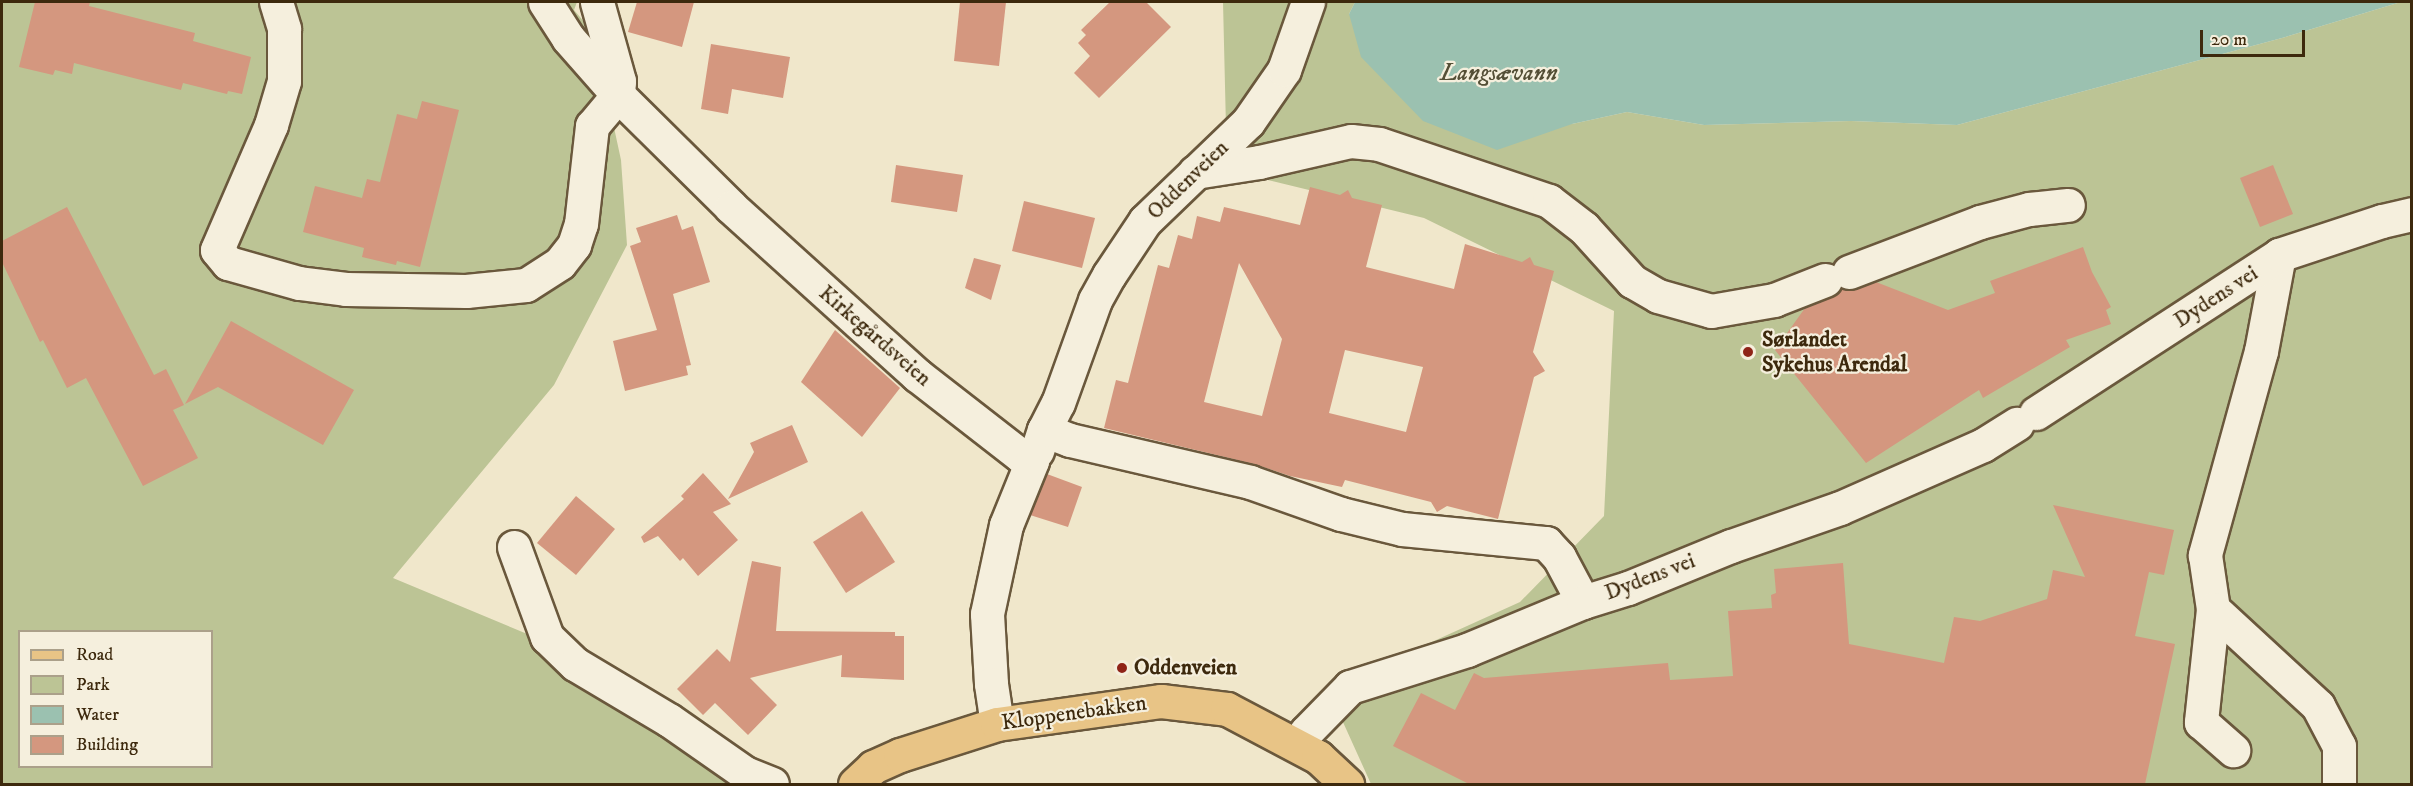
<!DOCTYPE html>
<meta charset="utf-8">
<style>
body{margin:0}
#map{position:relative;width:2413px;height:786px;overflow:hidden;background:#f0e7cb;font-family:"IM FELL DW Pica",serif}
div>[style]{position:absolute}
.green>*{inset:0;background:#bcc495}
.water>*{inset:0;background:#9bc1b0}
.building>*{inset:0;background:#d4977f}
.roads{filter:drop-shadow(2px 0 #6a583c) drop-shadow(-2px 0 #6a583c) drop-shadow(0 2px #6a583c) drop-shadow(0 -2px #6a583c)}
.minor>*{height:33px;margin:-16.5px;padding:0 16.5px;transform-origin:16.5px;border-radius:16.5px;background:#f5efdd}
.major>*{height:33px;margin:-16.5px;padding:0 16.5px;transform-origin:16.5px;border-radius:16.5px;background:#e8c486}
.dots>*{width:16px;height:16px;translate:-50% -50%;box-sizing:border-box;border:3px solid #f5efdd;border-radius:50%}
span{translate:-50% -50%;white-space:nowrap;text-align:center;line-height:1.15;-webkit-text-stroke:4.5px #f5efdd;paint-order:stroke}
.street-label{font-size:22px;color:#3d290d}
.poi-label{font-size:22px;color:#3d290d;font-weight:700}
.left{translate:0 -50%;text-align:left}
.water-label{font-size:24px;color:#544f36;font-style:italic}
.frame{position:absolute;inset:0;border:3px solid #3d290d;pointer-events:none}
.legend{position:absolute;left:18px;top:630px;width:195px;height:138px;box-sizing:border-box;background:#f5efdd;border:2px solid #aba08a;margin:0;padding:8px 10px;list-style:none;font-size:18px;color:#3d290d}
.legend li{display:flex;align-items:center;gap:12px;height:30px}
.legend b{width:30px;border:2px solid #aba08a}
.scale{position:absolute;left:2200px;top:30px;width:105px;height:27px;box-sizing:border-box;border:3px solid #3d290d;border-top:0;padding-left:8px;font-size:18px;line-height:21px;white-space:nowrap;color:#3d290d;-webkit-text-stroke:4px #f5efdd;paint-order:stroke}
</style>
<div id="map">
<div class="green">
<i style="clip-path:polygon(evenodd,2px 2px,577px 2px,574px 10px,620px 64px,610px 109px,621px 160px,627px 245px,554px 385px,393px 578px,544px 641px,772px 784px,2px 784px,2px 2px,20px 632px,212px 632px,212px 766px,20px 766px,20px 632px)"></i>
<i style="clip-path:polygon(1223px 2px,1355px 2px,1349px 14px,1572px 124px,1627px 112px,1704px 125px,1851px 121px,1957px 125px,2282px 38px,2401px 2px,2411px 2px,2411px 784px,1371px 784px,1328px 689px,1520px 602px,1604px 516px,1614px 311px,1424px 218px,1227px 170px)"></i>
</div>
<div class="water">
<i style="clip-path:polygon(1355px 2px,2401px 2px,2282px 38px,1957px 125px,1851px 121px,1704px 125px,1627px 112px,1572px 124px,1497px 150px,1423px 121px,1361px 57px,1349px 14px)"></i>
</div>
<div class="building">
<i style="clip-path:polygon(35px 2px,90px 2px,89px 6px,195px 33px,193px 41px,251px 57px,242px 94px,228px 91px,227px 94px,183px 83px,181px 90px,74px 63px,72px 74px,55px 70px,53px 75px,19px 67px)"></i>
<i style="clip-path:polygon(637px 2px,694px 2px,682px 47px,628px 32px)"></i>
<i style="clip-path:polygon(960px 2px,1006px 2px,999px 66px,954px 61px)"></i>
<i style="clip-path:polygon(1110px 2px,1146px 2px,1171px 27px,1099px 98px,1074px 73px,1090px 56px,1078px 43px,1086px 35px,1081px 30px)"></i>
<i style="clip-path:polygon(711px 44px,790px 57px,783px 98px,732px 89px,728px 114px,701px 109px)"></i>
<i style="clip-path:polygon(422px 101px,459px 110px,420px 267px,397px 261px,396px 265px,362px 257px,364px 248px,303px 232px,315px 186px,362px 198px,367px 179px,380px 182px,397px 114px,417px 119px)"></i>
<i style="clip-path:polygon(896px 165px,963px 175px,957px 212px,891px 202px)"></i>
<i style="clip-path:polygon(2273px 165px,2293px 214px,2260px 227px,2240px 178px)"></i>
<i style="clip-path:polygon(evenodd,1310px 187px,1340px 195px,1348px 190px,1352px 198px,1382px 205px,1366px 267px,1454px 289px,1465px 244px,1522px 262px,1530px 257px,1534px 265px,1554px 271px,1533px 352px,1545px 371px,1534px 377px,1498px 519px,1447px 506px,1437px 512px,1431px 502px,1345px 480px,1342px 487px,1290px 476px,1254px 464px,1104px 428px,1116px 380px,1128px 383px,1158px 265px,1169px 268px,1178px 235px,1192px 239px,1197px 216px,1220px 222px,1224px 207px,1300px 225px,1310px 187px,1239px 263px,1282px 339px,1262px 416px,1204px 402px,1239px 263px,1310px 187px,1345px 350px,1423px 367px,1406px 432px,1329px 413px,1345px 350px)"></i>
<i style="clip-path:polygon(1024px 201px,1095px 218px,1082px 268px,1012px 251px)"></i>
<i style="clip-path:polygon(67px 207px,154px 375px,166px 369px,184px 405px,173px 410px,198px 458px,143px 486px,86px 378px,67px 388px,43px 340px,40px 342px,2px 262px,2px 241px)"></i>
<i style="clip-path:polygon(677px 215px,682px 230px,693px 226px,710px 282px,673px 294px,691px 365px,686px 366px,688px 375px,625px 391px,613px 341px,657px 330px,630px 246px,641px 242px,636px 228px)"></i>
<i style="clip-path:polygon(2083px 247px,2092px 272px,2111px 307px,2106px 310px,2111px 324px,2066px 340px,2070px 347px,1983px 398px,1979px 390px,1866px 463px,1775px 350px,1805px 308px,1832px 297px,1841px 288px,1855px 290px,1876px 282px,1948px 310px,1995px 293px,1990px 281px)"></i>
<i style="clip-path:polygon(974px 258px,1001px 265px,991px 300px,965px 288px)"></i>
<i style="clip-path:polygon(231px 321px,354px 390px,323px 445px,218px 387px,185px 404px)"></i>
<i style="clip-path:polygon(835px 330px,900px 388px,862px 437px,801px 382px)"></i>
<i style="clip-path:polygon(792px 425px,808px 462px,728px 499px,754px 452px,750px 443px)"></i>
<i style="clip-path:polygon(703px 473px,731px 504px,713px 512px,738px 540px,698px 576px,683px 558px,680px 561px,658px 536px,644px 543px,641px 537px,684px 499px,681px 496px)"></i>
<i style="clip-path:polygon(1047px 474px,1082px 487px,1068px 527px,1030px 515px)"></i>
<i style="clip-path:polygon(576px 496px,615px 529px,576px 575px,537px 543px)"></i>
<i style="clip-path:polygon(2053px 505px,2174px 530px,2164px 575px,2149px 572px,2135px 636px,2175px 644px,2145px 784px,1469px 784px,1393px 746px,1421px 693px,1455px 710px,1474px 673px,1484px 678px,1668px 663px,1670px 680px,1733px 676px,1728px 611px,1772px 608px,1771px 595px,1776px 593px,1774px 569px,1843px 563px,1849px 644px,1944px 663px,1954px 617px,1980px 621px,2047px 599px,2053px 570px,2085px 577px)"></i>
<i style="clip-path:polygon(862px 511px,895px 562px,846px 593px,813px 542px)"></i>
<i style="clip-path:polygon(752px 561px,781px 567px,776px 631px,895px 632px,895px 636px,904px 636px,904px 680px,841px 677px,842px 655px,750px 678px,777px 705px,748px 735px,715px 703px,703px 715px,677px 689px,717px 649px,730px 662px)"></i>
</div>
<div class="roads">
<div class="minor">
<i style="left:276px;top:2px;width:28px;rotate:73deg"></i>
<i style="left:284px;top:29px;width:52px;rotate:90deg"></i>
<i style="left:284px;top:81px;width:46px;rotate:106.5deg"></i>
<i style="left:271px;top:125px;width:136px;rotate:113.4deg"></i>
<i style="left:217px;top:250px;width:17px;rotate:50deg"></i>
<i style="left:228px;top:263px;width:74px;rotate:15.7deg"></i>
<i style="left:299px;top:283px;width:47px;rotate:7.3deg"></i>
<i style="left:346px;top:289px;width:120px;rotate:1deg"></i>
<i style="left:466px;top:291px;width:60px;rotate:-5.7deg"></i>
<i style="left:526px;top:285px;width:40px;rotate:-32.9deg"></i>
<i style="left:560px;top:263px;width:23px;rotate:-52deg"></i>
<i style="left:574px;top:245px;width:22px;rotate:-72deg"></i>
<i style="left:581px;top:224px;width:99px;rotate:-83.6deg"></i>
<i style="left:592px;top:126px;width:40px;rotate:-50deg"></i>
<i style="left:618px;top:95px;width:14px;rotate:-86deg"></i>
<i style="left:619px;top:81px;width:82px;rotate:-105.6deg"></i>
<i style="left:545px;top:2px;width:43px;rotate:57.4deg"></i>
<i style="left:568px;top:38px;width:76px;rotate:48.7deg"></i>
<i style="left:618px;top:95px;width:159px;rotate:44.7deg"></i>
<i style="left:731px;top:207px;width:251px;rotate:42.1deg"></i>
<i style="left:917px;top:375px;width:132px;rotate:37.9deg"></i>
<i style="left:1021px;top:456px;width:12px;rotate:24deg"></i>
<i style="left:1032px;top:461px;width:69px;rotate:112.1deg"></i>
<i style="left:1006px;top:525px;width:91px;rotate:102.1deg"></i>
<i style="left:987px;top:614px;width:70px;rotate:86.7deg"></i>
<i style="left:991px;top:684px;width:40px;rotate:81.5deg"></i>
<i style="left:1195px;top:172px;width:65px;rotate:-8.9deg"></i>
<i style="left:1259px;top:162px;width:94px;rotate:-12.9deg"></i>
<i style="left:1351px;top:141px;width:28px;rotate:6deg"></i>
<i style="left:1379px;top:144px;width:179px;rotate:18.5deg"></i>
<i style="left:1549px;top:201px;width:44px;rotate:37.6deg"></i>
<i style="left:1584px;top:228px;width:72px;rotate:47.8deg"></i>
<i style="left:1632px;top:281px;width:30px;rotate:30deg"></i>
<i style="left:1658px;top:296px;width:55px;rotate:15.8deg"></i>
<i style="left:1711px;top:311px;width:64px;rotate:-9.9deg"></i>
<i style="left:1774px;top:300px;width:55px;rotate:-21.4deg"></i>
<i style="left:2279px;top:255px;width:98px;rotate:100.6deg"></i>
<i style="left:2261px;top:351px;width:212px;rotate:105.4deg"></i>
<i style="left:2205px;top:555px;width:55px;rotate:81.6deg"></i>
<i style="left:2213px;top:609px;width:143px;rotate:42.7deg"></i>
<i style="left:2318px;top:706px;width:45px;rotate:62.3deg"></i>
<i style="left:2339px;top:746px;width:38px;rotate:90deg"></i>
<i style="left:1849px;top:272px;width:140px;rotate:-20.9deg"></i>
<i style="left:1980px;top:222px;width:51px;rotate:-14.9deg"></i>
<i style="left:2029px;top:209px;width:39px;rotate:-6deg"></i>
<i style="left:2036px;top:413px;width:290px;rotate:-33deg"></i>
<i style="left:2279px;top:255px;width:108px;rotate:-18.3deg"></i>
<i style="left:2382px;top:221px;width:31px;rotate:-13deg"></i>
<i style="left:1044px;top:430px;width:28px;rotate:21deg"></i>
<i style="left:1070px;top:440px;width:185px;rotate:13.1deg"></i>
<i style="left:1250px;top:482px;width:96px;rotate:19.4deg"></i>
<i style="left:1341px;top:514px;width:63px;rotate:13.8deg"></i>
<i style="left:1402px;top:529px;width:145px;rotate:5.6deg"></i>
<i style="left:1546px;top:543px;width:19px;rotate:47deg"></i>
<i style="left:1559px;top:557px;width:51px;rotate:61.9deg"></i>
<i style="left:1037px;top:451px;width:22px;rotate:-72deg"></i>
<i style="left:1044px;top:430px;width:30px;rotate:-63deg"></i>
<i style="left:1058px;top:403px;width:109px;rotate:-70.2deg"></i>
<i style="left:1095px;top:300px;width:29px;rotate:-61deg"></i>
<i style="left:1109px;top:275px;width:65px;rotate:-56.3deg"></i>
<i style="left:1145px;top:221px;width:143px;rotate:-43.9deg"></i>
<i style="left:1248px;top:122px;width:63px;rotate:-55.3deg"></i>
<i style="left:1284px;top:70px;width:72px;rotate:-70.6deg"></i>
<i style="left:514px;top:547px;width:96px;rotate:69.9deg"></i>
<i style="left:547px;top:637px;width:39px;rotate:44deg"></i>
<i style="left:575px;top:664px;width:109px;rotate:30.8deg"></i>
<i style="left:669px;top:720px;width:93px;rotate:34.9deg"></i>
<i style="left:745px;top:773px;width:29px;rotate:22deg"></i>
<i style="left:2213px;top:609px;width:114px;rotate:96.1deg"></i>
<i style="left:2201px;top:722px;width:43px;rotate:41.2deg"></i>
<i style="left:1298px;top:745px;width:15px;rotate:-58deg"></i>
<i style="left:1306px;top:732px;width:63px;rotate:-45.6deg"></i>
<i style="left:1350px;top:687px;width:123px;rotate:-17.5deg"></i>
<i style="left:1467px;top:650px;width:126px;rotate:-22.5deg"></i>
<i style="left:1583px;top:602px;width:47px;rotate:-17.3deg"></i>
<i style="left:1628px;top:588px;width:111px;rotate:-22.2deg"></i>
<i style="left:1731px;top:546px;width:115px;rotate:-19.2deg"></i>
<i style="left:1840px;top:508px;width:156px;rotate:-23.8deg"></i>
<i style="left:1983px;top:445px;width:40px;rotate:-32deg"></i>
</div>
<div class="major">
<i style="left:855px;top:784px;width:25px;rotate:-43deg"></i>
<i style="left:873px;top:767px;width:30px;rotate:-24deg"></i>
<i style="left:900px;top:755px;width:102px;rotate:-17.7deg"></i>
<i style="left:997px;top:724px;width:166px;rotate:-8deg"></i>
<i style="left:1161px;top:701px;width:66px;rotate:6.9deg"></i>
<i style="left:1227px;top:709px;width:103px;rotate:27.8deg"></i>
<i style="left:1318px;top:757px;width:40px;rotate:43deg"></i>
</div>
</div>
<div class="dots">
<i style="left:1748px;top:352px;background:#8f2418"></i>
<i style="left:1122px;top:668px;background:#8f2418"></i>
</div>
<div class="street-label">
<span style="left:1188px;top:180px;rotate:-44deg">Oddenveien</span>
<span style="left:2216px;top:297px;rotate:-33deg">Dydens vei</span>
<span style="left:875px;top:336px;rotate:41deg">Kirkegårdsveien</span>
<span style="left:1650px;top:577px;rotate:-21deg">Dydens vei</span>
<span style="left:1074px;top:713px;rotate:-8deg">Kloppenebakken</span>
</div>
<div class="poi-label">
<span class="left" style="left:1762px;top:352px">Sørlandet<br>Sykehus Arendal</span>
<span class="left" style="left:1134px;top:668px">Oddenveien</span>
</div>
<div class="water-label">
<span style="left:1499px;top:74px">Langsævann</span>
</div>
<div class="frame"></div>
<ul class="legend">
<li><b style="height:8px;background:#e8c486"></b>Road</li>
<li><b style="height:16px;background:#bcc495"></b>Park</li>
<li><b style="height:16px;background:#9bc1b0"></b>Water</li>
<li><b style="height:16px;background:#d4977f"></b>Building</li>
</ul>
<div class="scale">20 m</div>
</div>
